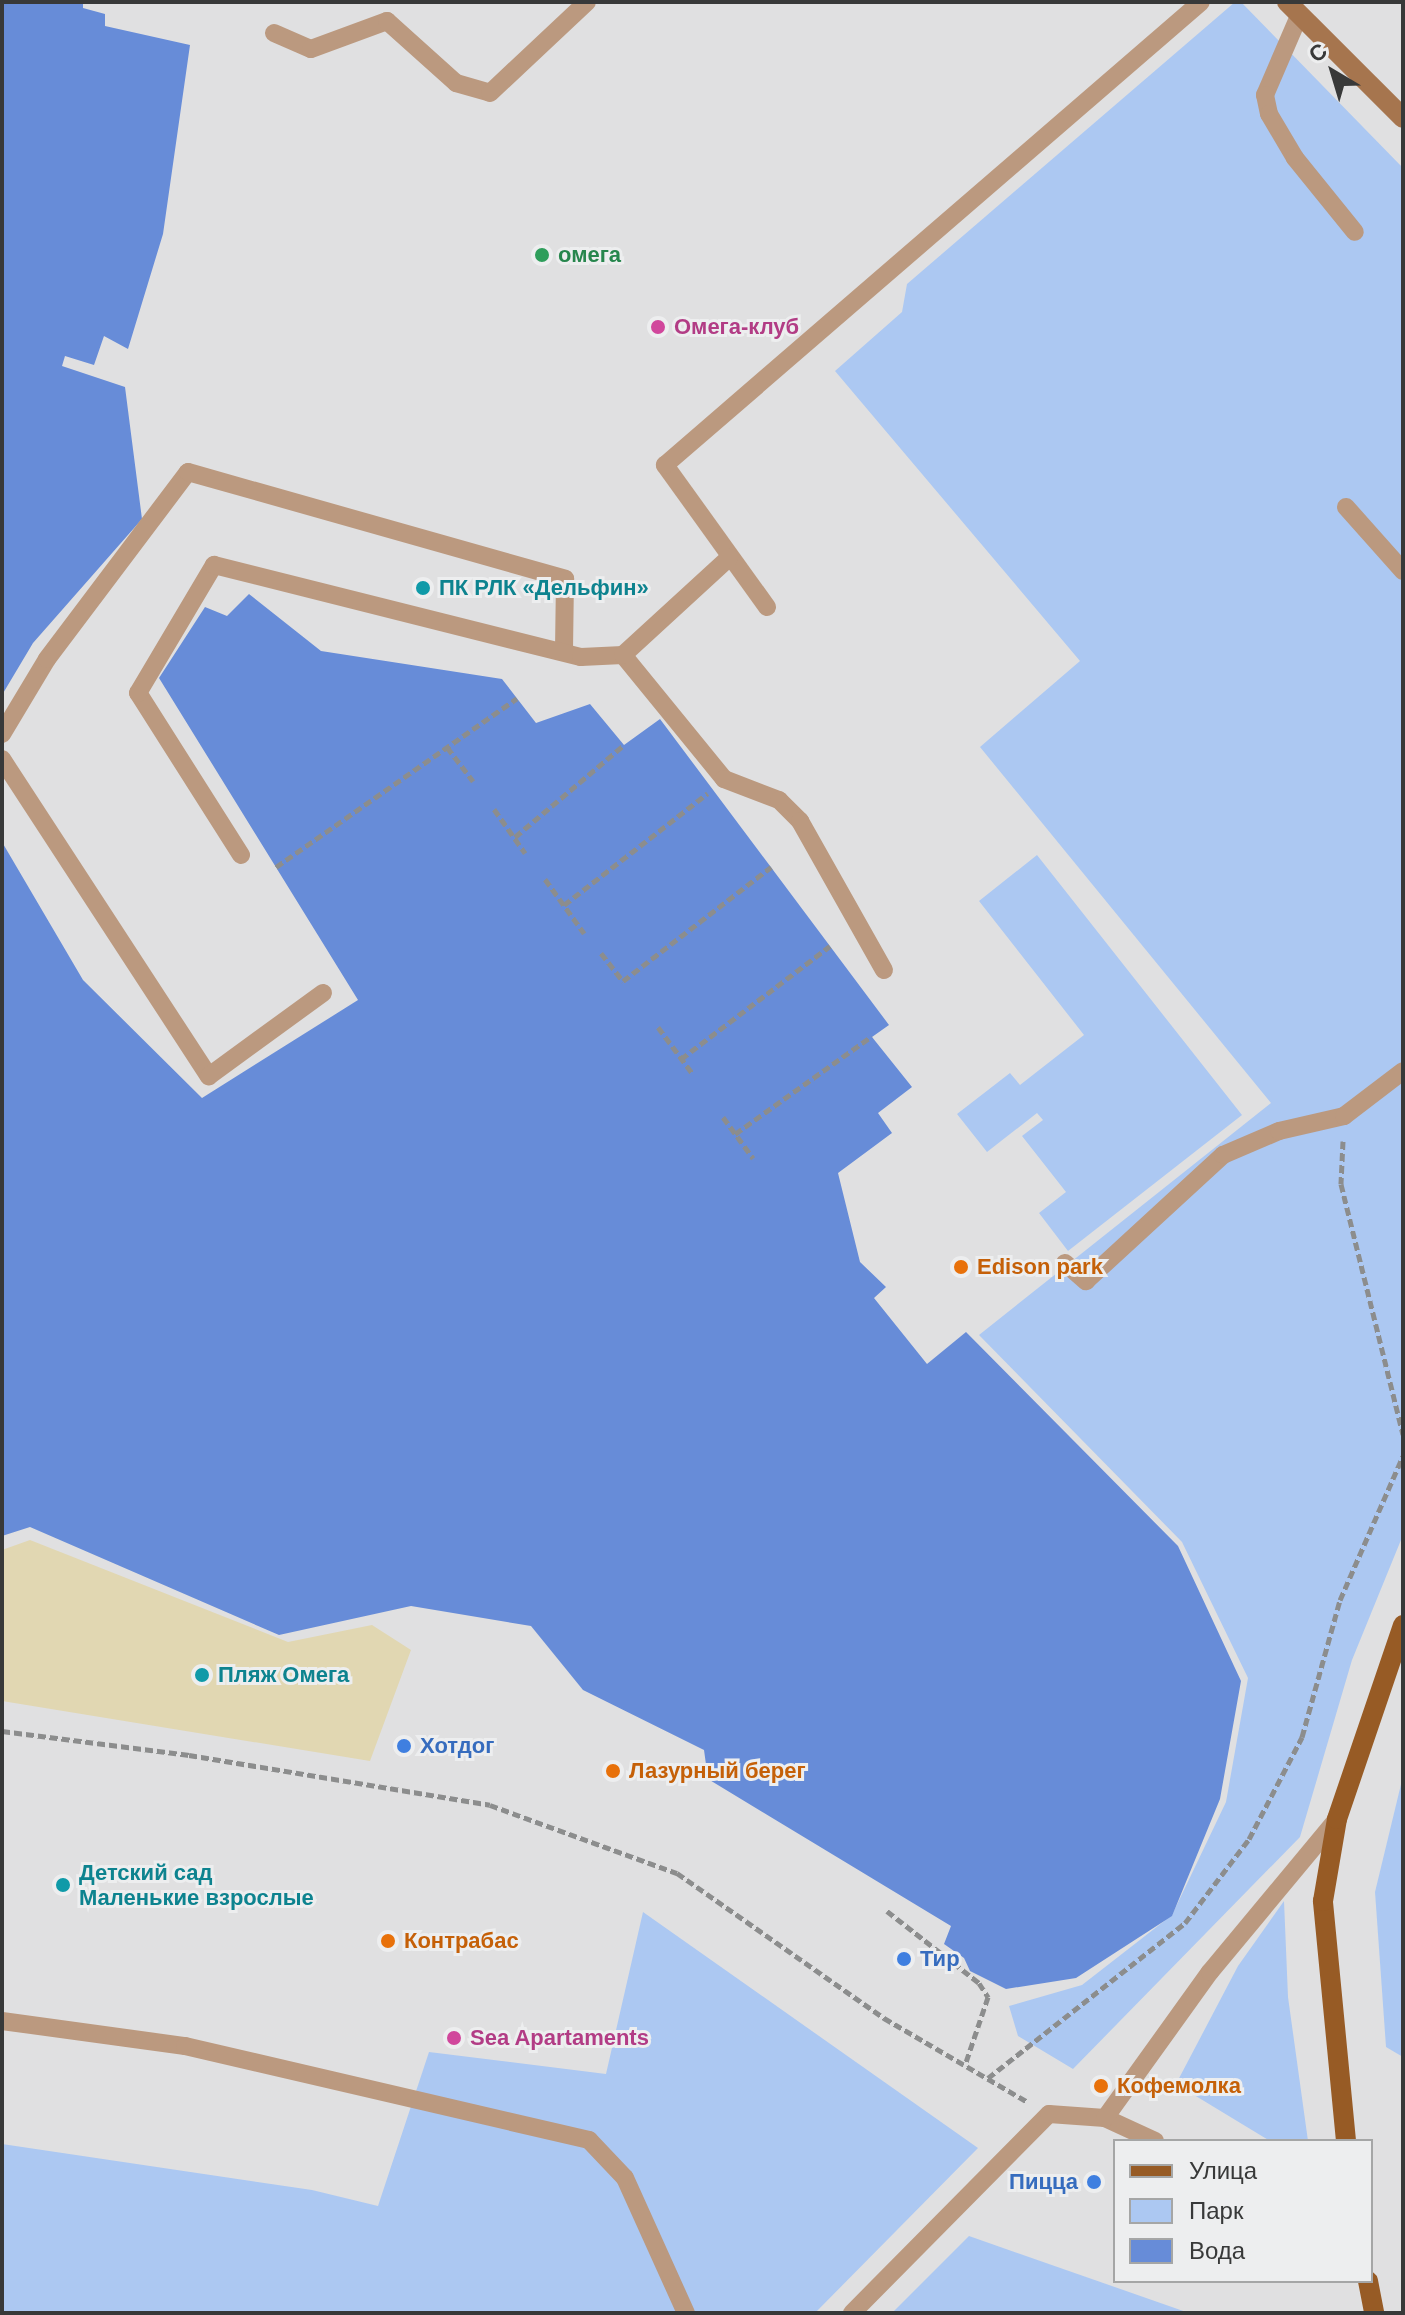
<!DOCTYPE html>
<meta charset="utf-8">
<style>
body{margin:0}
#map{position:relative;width:1405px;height:2315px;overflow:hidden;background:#e0e0e1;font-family:Helvetica,sans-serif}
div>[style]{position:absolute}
.green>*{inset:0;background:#acc8f2}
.sand>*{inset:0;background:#e1d7b2}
.water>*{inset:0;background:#678cd8}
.path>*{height:5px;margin-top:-2.5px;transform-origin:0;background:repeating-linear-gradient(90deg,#8c8d8d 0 8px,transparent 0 12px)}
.service>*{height:18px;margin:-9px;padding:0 9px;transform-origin:9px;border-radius:9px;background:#bb997f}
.secondary>*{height:20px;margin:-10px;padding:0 10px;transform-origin:10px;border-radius:10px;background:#a6754e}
.primary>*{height:20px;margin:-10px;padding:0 10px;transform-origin:10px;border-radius:10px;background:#975b25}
.dots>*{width:22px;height:22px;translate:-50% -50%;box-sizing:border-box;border:4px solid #edeeef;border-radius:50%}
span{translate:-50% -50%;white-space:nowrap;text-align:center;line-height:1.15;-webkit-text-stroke:6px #edeeef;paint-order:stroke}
.leisure-label{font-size:22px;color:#27864d;font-weight:700}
.left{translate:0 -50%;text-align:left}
.hotel-label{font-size:22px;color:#b23c85;font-weight:700}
.culture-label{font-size:22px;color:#0d838f;font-weight:700}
.food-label{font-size:22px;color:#c56008;font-weight:700}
.shop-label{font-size:22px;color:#366cbe;font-weight:700}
.right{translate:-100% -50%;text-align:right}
.frame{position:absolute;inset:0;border:4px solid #383939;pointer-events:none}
.legend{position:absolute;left:1113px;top:2139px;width:260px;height:144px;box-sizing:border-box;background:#edeeef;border:2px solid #a5a6a6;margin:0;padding:10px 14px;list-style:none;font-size:24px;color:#383939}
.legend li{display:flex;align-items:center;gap:16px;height:40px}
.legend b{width:40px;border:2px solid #a5a6a6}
.north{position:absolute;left:1293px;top:32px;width:80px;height:80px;-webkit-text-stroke:6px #edeeef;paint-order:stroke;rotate:322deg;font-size:22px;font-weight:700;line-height:32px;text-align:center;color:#383939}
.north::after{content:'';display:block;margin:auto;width:28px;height:36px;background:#383939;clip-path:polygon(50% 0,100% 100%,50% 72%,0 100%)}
</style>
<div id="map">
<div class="green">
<i style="clip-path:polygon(1235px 2px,1241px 2px,1403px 168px,1403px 1535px,1352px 1660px,1300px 1837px,1073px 2069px,1018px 2036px,1009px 2006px,1082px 1985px,1172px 1915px,1226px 1802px,1248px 1678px,1182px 1542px,979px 1335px,1271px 1103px,980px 747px,1080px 661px,835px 371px,902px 312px,907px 284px)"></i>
<i style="clip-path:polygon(1037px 855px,1242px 1115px,1068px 1251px,1039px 1213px,1066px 1192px,1022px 1136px,1043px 1120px,1037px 1113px,987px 1152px,957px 1114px,1010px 1073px,1020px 1085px,1084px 1035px,979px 901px)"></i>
<i style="clip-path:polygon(1403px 1776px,1403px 2057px,1386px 2047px,1375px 1892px)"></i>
<i style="clip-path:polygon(1284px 1901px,1288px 1997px,1308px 2141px,1270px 2141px,1176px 2084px,1238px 1966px)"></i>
<i style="clip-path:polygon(643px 1912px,978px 2148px,815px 2313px,2px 2313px,2px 2144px,312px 2190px,378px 2206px,429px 2052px,606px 2074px)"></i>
<i style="clip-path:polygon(969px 2236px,1189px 2313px,892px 2313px)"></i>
</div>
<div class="sand">
<i style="clip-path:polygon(30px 1540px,288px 1642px,372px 1625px,411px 1650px,370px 1761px,2px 1701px,2px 1550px)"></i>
</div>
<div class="water">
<i style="clip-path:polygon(2px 2px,83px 2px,83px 8px,105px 14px,105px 26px,190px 45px,163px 234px,128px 349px,104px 336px,94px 365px,65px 356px,62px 366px,125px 387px,142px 519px,33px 643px,2px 695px)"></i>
<i style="clip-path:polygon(249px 594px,321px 651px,502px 679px,536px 723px,590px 704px,624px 745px,660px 719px,889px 1025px,872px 1037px,912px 1087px,878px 1113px,892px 1133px,838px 1173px,860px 1262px,886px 1287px,874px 1298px,927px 1364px,966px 1332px,1178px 1546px,1241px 1681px,1220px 1799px,1172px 1916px,1076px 1978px,1006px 1989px,970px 1971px,964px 1958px,944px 1944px,951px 1926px,708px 1779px,704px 1750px,583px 1690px,531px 1626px,411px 1606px,279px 1635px,30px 1527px,2px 1536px,2px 842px,83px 980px,202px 1098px,358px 1000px,159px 678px,205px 607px,227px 616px)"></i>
</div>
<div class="path">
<i style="left:447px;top:747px;width:43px;rotate:52.6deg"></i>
<i style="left:494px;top:809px;width:54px;rotate:54.8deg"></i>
<i style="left:515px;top:837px;width:143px;rotate:-40.2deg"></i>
<i style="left:276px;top:867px;width:294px;rotate:-35deg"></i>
<i style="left:545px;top:879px;width:67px;rotate:54.2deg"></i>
<i style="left:564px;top:905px;width:182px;rotate:-37.9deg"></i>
<i style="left:601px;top:953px;width:36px;rotate:52deg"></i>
<i style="left:623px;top:981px;width:187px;rotate:-37.6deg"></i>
<i style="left:658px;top:1027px;width:57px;rotate:53.5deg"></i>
<i style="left:681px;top:1059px;width:187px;rotate:-37.2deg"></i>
<i style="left:723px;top:1117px;width:51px;rotate:53.8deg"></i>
<i style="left:735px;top:1134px;width:168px;rotate:-35.6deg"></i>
<i style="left:1343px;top:1141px;width:43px;rotate:92.7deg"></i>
<i style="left:1341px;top:1184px;width:258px;rotate:76.1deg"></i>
<i style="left:2px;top:1731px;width:189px;rotate:7.3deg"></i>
<i style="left:189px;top:1755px;width:305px;rotate:9.4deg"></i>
<i style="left:490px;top:1805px;width:199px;rotate:20deg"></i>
<i style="left:677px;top:1873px;width:253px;rotate:35deg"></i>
<i style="left:884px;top:2018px;width:167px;rotate:30.3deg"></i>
<i style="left:887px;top:1911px;width:117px;rotate:38deg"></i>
<i style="left:979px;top:1983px;width:17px;rotate:57deg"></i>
<i style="left:988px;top:1997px;width:72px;rotate:108.7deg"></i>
<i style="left:988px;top:2078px;width:251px;rotate:-38.2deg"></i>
<i style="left:1185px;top:1923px;width:106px;rotate:-52.7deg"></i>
<i style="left:1249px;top:1839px;width:115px;rotate:-62.5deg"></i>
<i style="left:1302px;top:1737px;width:142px;rotate:-74.5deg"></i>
<i style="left:1340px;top:1600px;width:157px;rotate:-66.4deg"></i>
</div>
<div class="service">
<i style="left:1299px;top:16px;width:86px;rotate:113.3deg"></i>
<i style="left:1265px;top:95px;width:19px;rotate:78deg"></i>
<i style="left:1269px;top:114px;width:51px;rotate:59.4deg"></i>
<i style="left:1295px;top:158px;width:95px;rotate:51deg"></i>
<i style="left:274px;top:33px;width:40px;rotate:23.4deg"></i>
<i style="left:311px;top:49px;width:81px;rotate:-20.2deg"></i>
<i style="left:387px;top:21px;width:93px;rotate:41.9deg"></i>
<i style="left:456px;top:83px;width:35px;rotate:16deg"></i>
<i style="left:490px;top:93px;width:133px;rotate:-43.2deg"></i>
<i style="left:1346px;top:507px;width:86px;rotate:48.3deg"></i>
<i style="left:767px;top:607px;width:175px;rotate:-125.7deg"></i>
<i style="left:665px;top:465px;width:708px;rotate:-40.82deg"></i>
<i style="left:623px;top:655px;width:160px;rotate:50.8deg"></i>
<i style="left:724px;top:779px;width:59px;rotate:20.9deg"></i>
<i style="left:779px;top:800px;width:30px;rotate:45deg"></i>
<i style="left:800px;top:821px;width:171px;rotate:60.6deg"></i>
<i style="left:2px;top:734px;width:87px;rotate:-59deg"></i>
<i style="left:47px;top:659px;width:234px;rotate:-53deg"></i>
<i style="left:188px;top:472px;width:392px;rotate:15.8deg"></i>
<i style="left:565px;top:579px;width:73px;rotate:90.8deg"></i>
<i style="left:2px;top:759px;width:379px;rotate:56.9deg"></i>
<i style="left:209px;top:1076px;width:141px;rotate:-36.1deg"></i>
<i style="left:241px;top:855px;width:192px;rotate:-122.4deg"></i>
<i style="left:138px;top:693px;width:149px;rotate:-59.3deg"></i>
<i style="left:214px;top:565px;width:378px;rotate:14.1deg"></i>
<i style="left:581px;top:657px;width:42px;rotate:-2.7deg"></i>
<i style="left:623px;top:655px;width:144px;rotate:-42.5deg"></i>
<i style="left:1065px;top:1263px;width:28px;rotate:41deg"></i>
<i style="left:1086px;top:1281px;width:186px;rotate:-42.6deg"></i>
<i style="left:1223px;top:1155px;width:61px;rotate:-23.2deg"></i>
<i style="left:1279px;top:1131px;width:67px;rotate:-13deg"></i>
<i style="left:1344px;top:1116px;width:74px;rotate:-37.3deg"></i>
<i style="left:2px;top:2021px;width:185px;rotate:7.8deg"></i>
<i style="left:185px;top:2046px;width:415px;rotate:13.1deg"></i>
<i style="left:589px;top:2140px;width:52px;rotate:46.5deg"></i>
<i style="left:625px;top:2178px;width:148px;rotate:65.7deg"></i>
<i style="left:1105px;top:2118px;width:55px;rotate:24.7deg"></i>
<i style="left:852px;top:2313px;width:280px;rotate:-45.3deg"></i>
<i style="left:1049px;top:2114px;width:56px;rotate:4.1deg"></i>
<i style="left:1105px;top:2118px;width:180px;rotate:-54.3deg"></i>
<i style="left:1210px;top:1972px;width:199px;rotate:-50.3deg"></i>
</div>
<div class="secondary">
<i style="left:1287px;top:2px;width:164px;rotate:45deg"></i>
</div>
<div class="primary">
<i style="left:1346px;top:2141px;width:241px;rotate:-95.5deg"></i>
<i style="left:1323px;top:1901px;width:83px;rotate:-80.3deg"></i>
<i style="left:1337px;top:1819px;width:205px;rotate:-71.2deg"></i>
<i style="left:1368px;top:2281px;width:33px;rotate:79deg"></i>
</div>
<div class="dots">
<i style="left:542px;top:255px;background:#2e9e5b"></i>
<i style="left:658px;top:327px;background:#d1479c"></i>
<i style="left:423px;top:588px;background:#0f9aa8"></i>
<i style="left:961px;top:1267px;background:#e8710a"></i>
<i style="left:202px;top:1675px;background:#0f9aa8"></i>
<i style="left:404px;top:1746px;background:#3f7fe0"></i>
<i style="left:613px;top:1771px;background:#e8710a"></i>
<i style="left:63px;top:1885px;background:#0f9aa8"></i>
<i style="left:388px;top:1941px;background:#e8710a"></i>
<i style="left:904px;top:1959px;background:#3f7fe0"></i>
<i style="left:454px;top:2038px;background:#d1479c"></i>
<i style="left:1101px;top:2086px;background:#e8710a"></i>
<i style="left:1094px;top:2182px;background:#3f7fe0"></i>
</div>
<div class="leisure-label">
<span class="left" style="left:558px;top:255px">омега</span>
</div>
<div class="hotel-label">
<span class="left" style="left:674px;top:327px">Омега-клуб</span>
<span class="left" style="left:470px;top:2038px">Sea Apartaments</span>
</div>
<div class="culture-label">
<span class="left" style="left:439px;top:588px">ПК РЛК «Дельфин»</span>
<span class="left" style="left:218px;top:1675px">Пляж Омега</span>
<span class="left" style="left:79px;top:1885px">Детский сад<br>Маленькие взрослые</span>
</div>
<div class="food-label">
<span class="left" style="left:977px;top:1267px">Edison park</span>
<span class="left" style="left:629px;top:1771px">Лазурный берег</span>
<span class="left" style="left:404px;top:1941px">Контрабас</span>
<span class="left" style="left:1117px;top:2086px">Кофемолка</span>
</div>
<div class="shop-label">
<span class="left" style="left:420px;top:1746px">Хотдог</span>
<span class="left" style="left:920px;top:1959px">Тир</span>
<span class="right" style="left:1078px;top:2182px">Пицца</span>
</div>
<div class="frame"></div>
<ul class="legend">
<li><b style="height:10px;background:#975b25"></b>Улица</li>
<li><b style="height:22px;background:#acc8f2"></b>Парк</li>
<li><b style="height:22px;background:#678cd8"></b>Вода</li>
</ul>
<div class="north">С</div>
</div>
